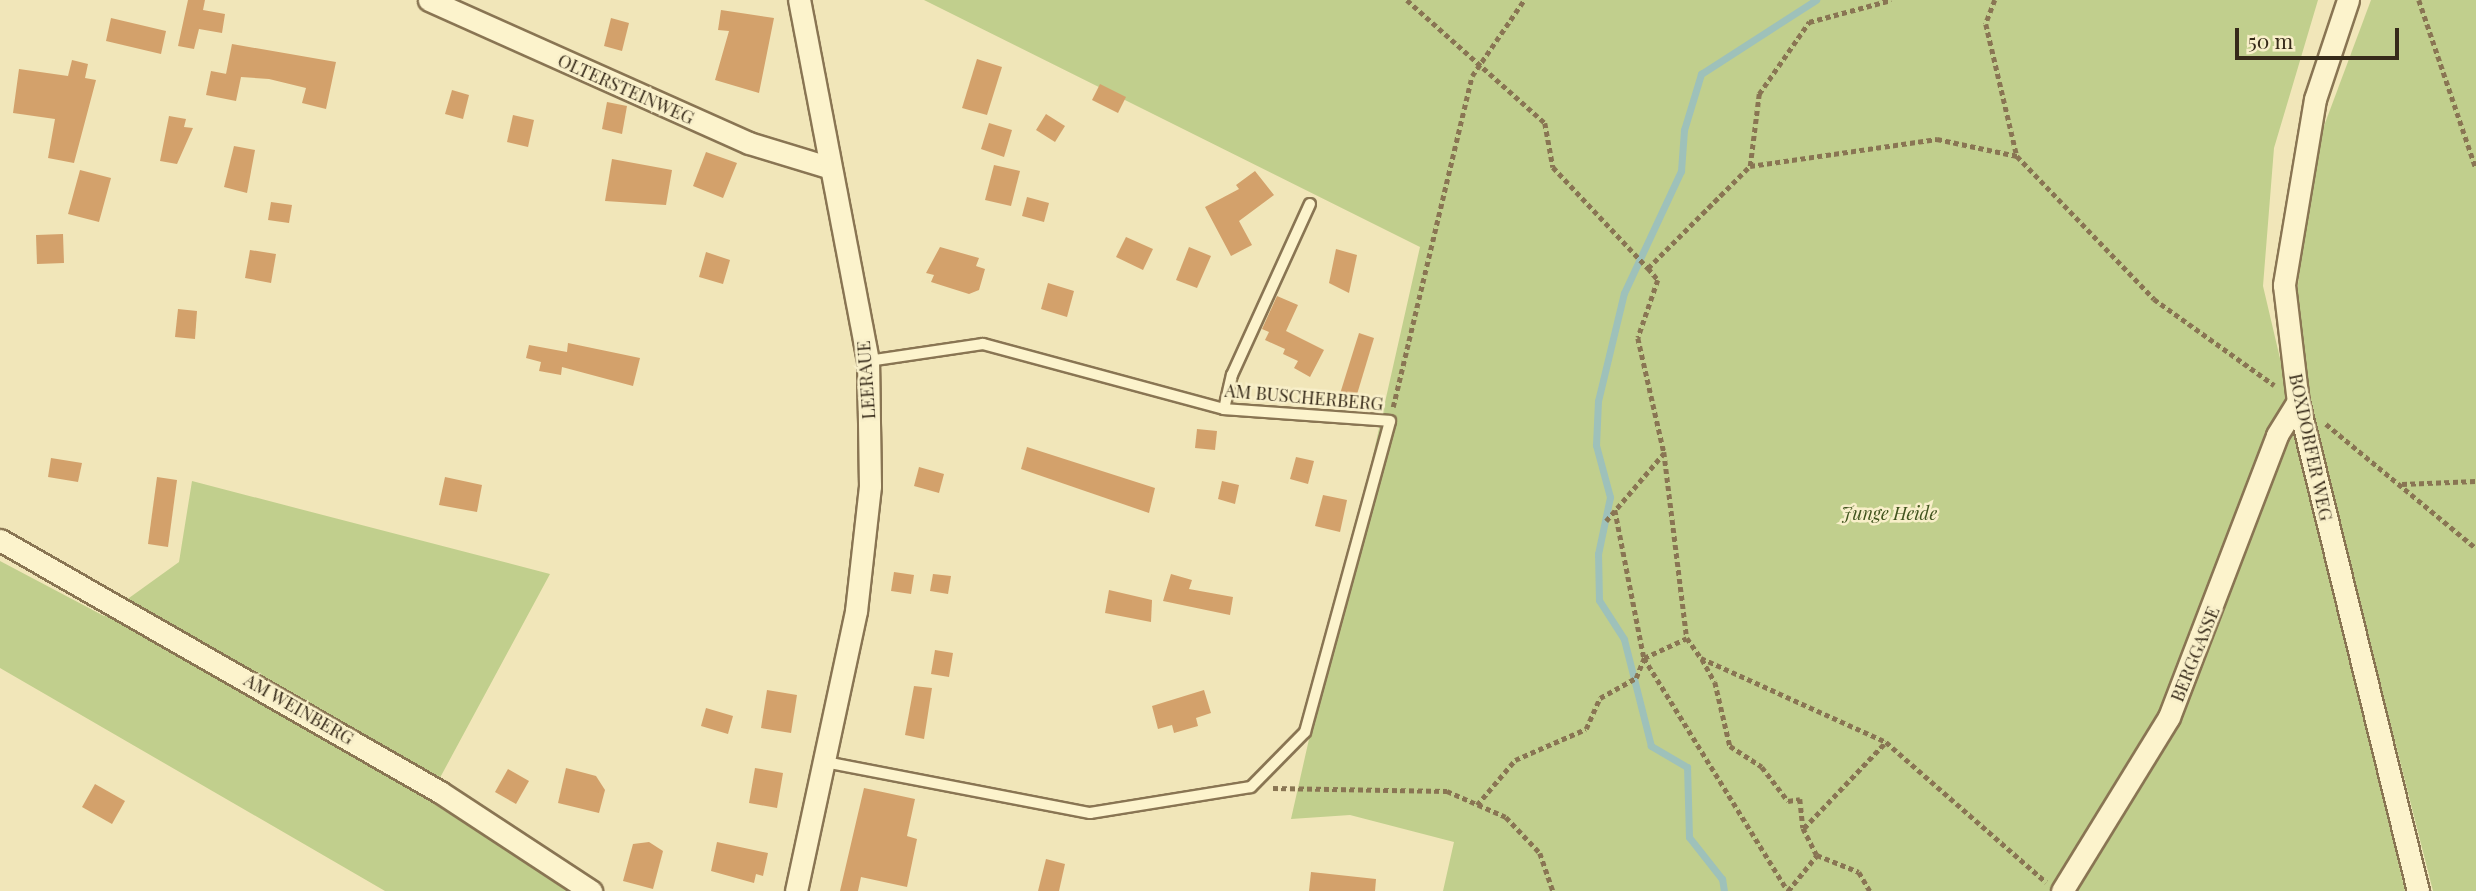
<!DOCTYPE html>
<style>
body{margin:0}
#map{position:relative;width:2476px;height:891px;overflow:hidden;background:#f1e6b9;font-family:"Playfair Display",serif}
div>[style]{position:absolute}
.green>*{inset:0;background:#c1cf8d}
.stream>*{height:7px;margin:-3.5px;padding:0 3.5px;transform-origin:3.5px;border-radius:3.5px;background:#9ec1ba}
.building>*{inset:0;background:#d3a16b}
.path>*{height:4.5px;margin-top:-2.25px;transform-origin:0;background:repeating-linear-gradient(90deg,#897553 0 5px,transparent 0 8.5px)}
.roads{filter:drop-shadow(2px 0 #897553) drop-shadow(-2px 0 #897553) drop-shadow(0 2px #897553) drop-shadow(0 -2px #897553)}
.lane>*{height:10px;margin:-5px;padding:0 5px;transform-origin:5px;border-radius:5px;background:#fcf3cc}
.street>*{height:21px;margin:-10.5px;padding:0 10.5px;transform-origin:10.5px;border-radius:10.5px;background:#fcf3cc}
span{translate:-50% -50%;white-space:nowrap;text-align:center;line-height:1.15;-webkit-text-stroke:5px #f8efc9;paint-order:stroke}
.street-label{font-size:18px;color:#362a19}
.park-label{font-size:18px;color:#41541e;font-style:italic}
.scale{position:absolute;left:2235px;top:28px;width:164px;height:32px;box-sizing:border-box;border:4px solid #362a19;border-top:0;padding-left:9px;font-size:21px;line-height:24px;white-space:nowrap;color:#362a19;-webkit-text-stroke:5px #f8efc9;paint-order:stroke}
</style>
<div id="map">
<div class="green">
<i style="clip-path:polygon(924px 0,2318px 0,2274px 148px,2263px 286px,2405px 891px,1443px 891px,1454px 842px,1350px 815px,1291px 819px,1420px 247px)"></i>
<i style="clip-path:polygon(2371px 0,2476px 0,2476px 891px,2433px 891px,2306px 392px,2297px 293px,2307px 204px,2318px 142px)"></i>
<i style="clip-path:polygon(192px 481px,550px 574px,428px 800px,570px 891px,385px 891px,0 668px,0 561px,104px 616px,179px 562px)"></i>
</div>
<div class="stream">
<i style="left:1724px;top:891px;width:12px;rotate:-99deg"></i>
<i style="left:1722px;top:879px;width:53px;rotate:-128.2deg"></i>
<i style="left:1689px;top:837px;width:70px;rotate:-91.6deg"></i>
<i style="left:1687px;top:767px;width:42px;rotate:-149.7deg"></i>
<i style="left:1651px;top:746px;width:110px;rotate:-104.2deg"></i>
<i style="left:1624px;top:639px;width:46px;rotate:-122.7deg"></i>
<i style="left:1599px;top:600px;width:46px;rotate:-91.2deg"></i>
<i style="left:1598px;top:554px;width:58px;rotate:-78.1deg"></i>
<i style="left:1610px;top:497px;width:54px;rotate:-105.1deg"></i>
<i style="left:1596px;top:445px;width:44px;rotate:-87.4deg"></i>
<i style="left:1598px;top:401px;width:111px;rotate:-76.5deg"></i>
<i style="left:1624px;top:293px;width:135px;rotate:-65deg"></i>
<i style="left:1681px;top:171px;width:41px;rotate:-85.8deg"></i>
<i style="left:1684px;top:130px;width:59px;rotate:-73.1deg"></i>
<i style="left:1701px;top:74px;width:137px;rotate:-32.8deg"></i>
</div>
<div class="building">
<i style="clip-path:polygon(188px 0,205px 0,203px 10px,225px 14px,222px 33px,199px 29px,194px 49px,178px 46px)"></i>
<i style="clip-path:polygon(721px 10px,774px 18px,759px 93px,715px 80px,729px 31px,718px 30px)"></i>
<i style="clip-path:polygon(111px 18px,166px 31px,161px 54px,106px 41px)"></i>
<i style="clip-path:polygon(611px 18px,629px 23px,622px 51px,604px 46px)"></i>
<i style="clip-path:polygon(232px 44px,336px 62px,326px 109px,302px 103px,306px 88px,269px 79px,241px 77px,236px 101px,206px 95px,211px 71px,232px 75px,226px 74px)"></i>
<i style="clip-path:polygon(977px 59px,1002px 67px,987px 115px,962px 108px)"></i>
<i style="clip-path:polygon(72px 60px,88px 64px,85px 78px,96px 80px,74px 163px,48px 158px,55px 119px,13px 113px,19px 69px,68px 76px)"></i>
<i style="clip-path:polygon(1100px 84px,1126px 97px,1118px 113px,1092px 100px)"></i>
<i style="clip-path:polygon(452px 90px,469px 95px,463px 119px,445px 114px)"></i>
<i style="clip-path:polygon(607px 102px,627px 106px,622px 134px,602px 129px)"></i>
<i style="clip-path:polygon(1046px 114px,1065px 126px,1055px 142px,1036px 130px)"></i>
<i style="clip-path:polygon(513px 115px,534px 120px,528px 147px,507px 142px)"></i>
<i style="clip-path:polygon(169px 116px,186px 119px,184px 127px,193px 128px,177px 164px,160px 161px)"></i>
<i style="clip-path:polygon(989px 123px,1012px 130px,1004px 157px,981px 149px)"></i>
<i style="clip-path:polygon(234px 146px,255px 150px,247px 193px,224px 187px)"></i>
<i style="clip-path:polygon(706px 152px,737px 163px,723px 198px,693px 186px)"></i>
<i style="clip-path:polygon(612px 159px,672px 170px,666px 205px,605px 201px)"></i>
<i style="clip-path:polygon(994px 165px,1020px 171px,1011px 206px,985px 200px)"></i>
<i style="clip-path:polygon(80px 170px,111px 178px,99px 222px,68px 214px)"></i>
<i style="clip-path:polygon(1255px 171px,1274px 195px,1239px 221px,1252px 245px,1231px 256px,1205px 207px,1239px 189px,1236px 185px)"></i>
<i style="clip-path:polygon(1027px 197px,1049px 203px,1044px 222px,1022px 216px)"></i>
<i style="clip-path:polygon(271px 202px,292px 205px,289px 223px,268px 220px)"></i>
<i style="clip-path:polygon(63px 234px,64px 263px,37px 264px,36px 235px)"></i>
<i style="clip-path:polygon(1126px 237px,1153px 249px,1143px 270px,1116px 257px)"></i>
<i style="clip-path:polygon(940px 247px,979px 258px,976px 266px,985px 269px,979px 290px,969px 294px,931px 282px,934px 275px,926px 273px)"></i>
<i style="clip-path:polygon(1189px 247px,1211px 256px,1197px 288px,1176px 280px)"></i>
<i style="clip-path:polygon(1336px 249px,1357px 255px,1349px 293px,1329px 283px)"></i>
<i style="clip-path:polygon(250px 250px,276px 254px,271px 283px,245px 278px)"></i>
<i style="clip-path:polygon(706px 252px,730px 260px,723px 284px,699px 277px)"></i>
<i style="clip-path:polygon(1048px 283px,1074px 291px,1067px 317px,1041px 309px)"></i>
<i style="clip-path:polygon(1277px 296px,1298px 305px,1286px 331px,1324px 350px,1310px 377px,1294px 368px,1298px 361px,1283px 354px,1285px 349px,1265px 340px,1269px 332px,1262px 329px)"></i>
<i style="clip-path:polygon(178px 309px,197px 311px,195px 339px,175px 337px)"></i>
<i style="clip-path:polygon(1359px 333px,1374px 338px,1355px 401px,1339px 397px)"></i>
<i style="clip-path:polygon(568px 343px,640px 358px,633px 386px,562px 367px,561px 375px,539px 371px,541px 362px,526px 358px,529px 345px,567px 352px)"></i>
<i style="clip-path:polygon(1197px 429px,1217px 431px,1215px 450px,1195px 448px)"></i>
<i style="clip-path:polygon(1027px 447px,1155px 488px,1149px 513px,1021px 469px)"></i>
<i style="clip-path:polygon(1296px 457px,1314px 461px,1308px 484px,1290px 479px)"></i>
<i style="clip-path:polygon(51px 458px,82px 463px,78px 482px,48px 477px)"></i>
<i style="clip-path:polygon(919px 467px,944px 474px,939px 493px,914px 486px)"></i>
<i style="clip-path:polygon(157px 477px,177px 480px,168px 547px,148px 544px)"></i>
<i style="clip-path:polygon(445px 477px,482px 485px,477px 512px,439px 505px)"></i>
<i style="clip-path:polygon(1222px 481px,1239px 485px,1235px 504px,1218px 499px)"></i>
<i style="clip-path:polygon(1323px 495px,1347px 500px,1340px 532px,1315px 526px)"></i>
<i style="clip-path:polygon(894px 572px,914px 575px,911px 594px,891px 591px)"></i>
<i style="clip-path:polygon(933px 574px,951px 576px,948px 594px,930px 591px)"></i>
<i style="clip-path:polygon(1171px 574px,1192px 580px,1189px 589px,1233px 597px,1230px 615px,1163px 601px)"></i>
<i style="clip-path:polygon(1109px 590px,1152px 600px,1151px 622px,1105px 613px)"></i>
<i style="clip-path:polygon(935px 650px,953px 653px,949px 677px,931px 674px)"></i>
<i style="clip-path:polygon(914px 686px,932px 688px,924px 739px,905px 735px)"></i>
<i style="clip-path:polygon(767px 690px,797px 695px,791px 733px,761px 728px)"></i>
<i style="clip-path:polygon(1204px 690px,1211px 713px,1196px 718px,1198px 726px,1174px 733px,1172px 725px,1158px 729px,1152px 706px)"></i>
<i style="clip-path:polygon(706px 708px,733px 716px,728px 734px,701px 726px)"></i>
<i style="clip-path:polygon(566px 768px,596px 776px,605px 790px,599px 813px,558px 803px)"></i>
<i style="clip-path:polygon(755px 768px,783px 773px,777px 808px,749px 803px)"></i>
<i style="clip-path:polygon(508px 769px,529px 781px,516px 804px,495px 792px)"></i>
<i style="clip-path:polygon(95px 784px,125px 801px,112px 824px,82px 807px)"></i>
<i style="clip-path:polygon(864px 788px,915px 799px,907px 836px,917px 839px,907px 887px,861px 877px,858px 891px,840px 891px)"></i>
<i style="clip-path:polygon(649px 842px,663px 851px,653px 889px,623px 881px,633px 844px)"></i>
<i style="clip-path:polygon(717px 842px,768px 853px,763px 876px,756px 874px,754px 883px,711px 871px)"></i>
<i style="clip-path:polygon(1046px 859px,1065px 864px,1059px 891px,1038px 891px)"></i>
<i style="clip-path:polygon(1311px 872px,1376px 879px,1375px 891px,1309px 891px)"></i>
</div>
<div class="path">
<i style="left:1407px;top:0;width:185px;rotate:41.7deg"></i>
<i style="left:1545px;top:123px;width:45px;rotate:79.7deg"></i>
<i style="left:1553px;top:167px;width:139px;rotate:46.8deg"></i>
<i style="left:1648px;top:268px;width:144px;rotate:-45deg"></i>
<i style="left:1750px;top:166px;width:189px;rotate:-8.2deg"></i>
<i style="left:1937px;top:139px;width:82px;rotate:12deg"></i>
<i style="left:1995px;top:0;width:26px;rotate:111deg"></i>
<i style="left:1986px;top:24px;width:136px;rotate:76.8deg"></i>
<i style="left:2017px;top:156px;width:198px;rotate:46.2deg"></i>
<i style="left:2154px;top:299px;width:148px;rotate:35.6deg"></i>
<i style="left:2419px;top:0;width:177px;rotate:71.3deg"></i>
<i style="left:1750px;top:166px;width:73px;rotate:-82.9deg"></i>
<i style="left:1759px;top:94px;width:88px;rotate:-55.2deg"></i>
<i style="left:1809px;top:22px;width:85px;rotate:-15deg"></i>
<i style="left:1648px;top:268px;width:16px;rotate:50deg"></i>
<i style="left:1658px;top:280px;width:61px;rotate:109deg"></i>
<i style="left:1638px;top:338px;width:117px;rotate:77.2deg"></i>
<i style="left:1664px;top:452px;width:187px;rotate:83deg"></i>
<i style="left:1687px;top:638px;width:24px;rotate:55deg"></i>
<i style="left:1701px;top:658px;width:203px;rotate:24.4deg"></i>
<i style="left:1886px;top:742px;width:213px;rotate:41.2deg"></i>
<i style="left:1393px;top:407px;width:340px;rotate:-76.6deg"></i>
<i style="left:1472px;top:76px;width:92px;rotate:-55.6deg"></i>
<i style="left:2326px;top:424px;width:195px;rotate:39.6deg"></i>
<i style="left:2402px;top:484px;width:74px;rotate:-2.3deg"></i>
<i style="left:1615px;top:510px;width:151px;rotate:78.9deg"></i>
<i style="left:1644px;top:658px;width:274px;rotate:58.3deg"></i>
<i style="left:1788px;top:891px;width:46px;rotate:-51.1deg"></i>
<i style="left:1606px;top:521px;width:89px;rotate:-49.5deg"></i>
<i style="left:1702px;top:659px;width:26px;rotate:61deg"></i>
<i style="left:1715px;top:682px;width:66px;rotate:76.8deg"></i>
<i style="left:1730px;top:746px;width:38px;rotate:33deg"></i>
<i style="left:1762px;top:767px;width:43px;rotate:52.6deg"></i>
<i style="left:1788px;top:801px;width:12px;rotate:-9deg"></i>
<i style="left:1800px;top:799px;width:29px;rotate:84deg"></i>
<i style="left:1803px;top:828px;width:30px;rotate:63deg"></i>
<i style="left:1817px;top:855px;width:45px;rotate:22deg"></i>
<i style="left:1859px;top:872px;width:22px;rotate:60deg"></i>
<i style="left:1273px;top:788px;width:174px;rotate:1deg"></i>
<i style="left:1447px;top:791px;width:64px;rotate:23.8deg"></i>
<i style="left:1506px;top:817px;width:50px;rotate:46.6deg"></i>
<i style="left:1540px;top:853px;width:40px;rotate:71.1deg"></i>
<i style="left:1477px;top:805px;width:59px;rotate:-49.8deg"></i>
<i style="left:1515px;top:760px;width:77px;rotate:-23.6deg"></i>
<i style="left:1586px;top:729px;width:34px;rotate:-66deg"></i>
<i style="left:1600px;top:698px;width:41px;rotate:-29.1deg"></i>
<i style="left:1636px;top:678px;width:22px;rotate:-68deg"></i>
<i style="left:1644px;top:658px;width:47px;rotate:-24.9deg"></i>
<i style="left:1804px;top:828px;width:119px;rotate:-46.4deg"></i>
</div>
<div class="roads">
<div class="lane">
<i style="left:1224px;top:409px;width:35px;rotate:-77deg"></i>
<i style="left:1232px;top:375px;width:188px;rotate:-65.5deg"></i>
<i style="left:825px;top:762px;width:270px;rotate:10.9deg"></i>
<i style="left:1090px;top:813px;width:163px;rotate:-9.2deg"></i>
<i style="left:1251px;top:787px;width:77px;rotate:-45.5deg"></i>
<i style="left:1305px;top:732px;width:322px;rotate:-74.7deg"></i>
<i style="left:1390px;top:421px;width:166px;rotate:-175.9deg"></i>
<i style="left:1224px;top:409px;width:250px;rotate:-164.9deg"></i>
<i style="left:983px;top:344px;width:116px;rotate:171.6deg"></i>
</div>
<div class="street">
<i style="left:429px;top:0;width:350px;rotate:24.1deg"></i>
<i style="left:749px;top:143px;width:83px;rotate:16.9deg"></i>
<i style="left:2348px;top:0;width:104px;rotate:108.4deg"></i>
<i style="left:2315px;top:99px;width:189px;rotate:99.5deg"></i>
<i style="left:2284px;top:285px;width:118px;rotate:83.2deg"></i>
<i style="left:2298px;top:402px;width:504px;rotate:76.21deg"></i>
<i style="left:0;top:540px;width:507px;rotate:29.8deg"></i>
<i style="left:440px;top:792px;width:181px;rotate:33.3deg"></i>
<i style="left:796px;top:891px;width:286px;rotate:-77.9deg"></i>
<i style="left:856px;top:611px;width:126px;rotate:-83.6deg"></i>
<i style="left:870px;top:486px;width:125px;rotate:-90.9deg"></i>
<i style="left:868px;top:361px;width:368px;rotate:-100.8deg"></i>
<i style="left:2062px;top:891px;width:204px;rotate:-58.4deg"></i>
<i style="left:2169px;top:717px;width:302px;rotate:-69deg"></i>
<i style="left:2277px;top:435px;width:39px;rotate:-58deg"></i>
</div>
</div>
<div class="street-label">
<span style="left:626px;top:89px;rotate:24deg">OLTERSTEINWEG</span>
<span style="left:866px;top:380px;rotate:-94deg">LEERAUE</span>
<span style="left:1304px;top:397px;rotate:5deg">AM BUSCHERBERG</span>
<span style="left:2311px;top:447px;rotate:78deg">BOXDORFER WEG</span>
<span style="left:2195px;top:654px;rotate:-68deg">BERGGASSE</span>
<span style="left:299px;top:709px;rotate:30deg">AM WEINBERG</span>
</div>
<div class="park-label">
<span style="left:1889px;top:513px">Junge Heide</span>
</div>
<div class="scale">50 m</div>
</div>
